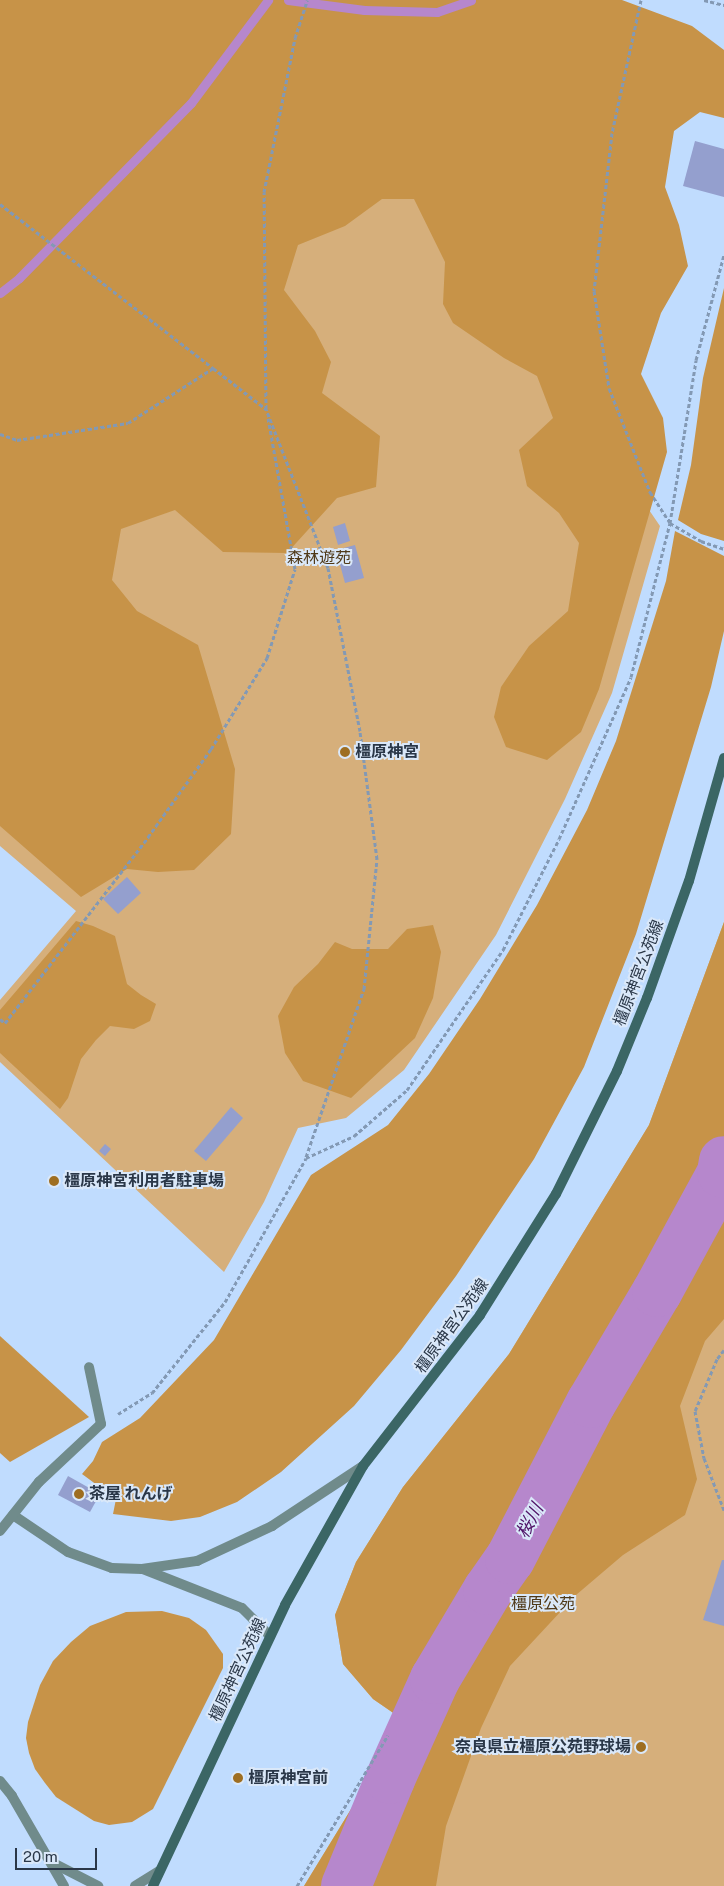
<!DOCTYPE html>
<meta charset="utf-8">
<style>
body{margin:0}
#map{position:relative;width:724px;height:1886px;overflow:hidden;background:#c0dcfe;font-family:"Public Sans","Noto Sans JP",sans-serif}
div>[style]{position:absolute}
.green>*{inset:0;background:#d6af7b}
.forest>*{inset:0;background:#c79348}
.stream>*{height:9px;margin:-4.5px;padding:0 4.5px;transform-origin:4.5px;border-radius:4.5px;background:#b687cc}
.river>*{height:50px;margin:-25px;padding:0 25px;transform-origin:25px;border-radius:25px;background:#b687cc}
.building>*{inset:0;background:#949fce}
.path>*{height:3px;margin-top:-1.5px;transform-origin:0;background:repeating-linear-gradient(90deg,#8399b4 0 4px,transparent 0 6.5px)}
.service>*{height:10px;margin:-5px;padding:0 5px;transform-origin:5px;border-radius:5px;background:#708b8b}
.secondary>*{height:10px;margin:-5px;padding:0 5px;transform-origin:5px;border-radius:5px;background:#3b6665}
.dots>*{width:14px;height:14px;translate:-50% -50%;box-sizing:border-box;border:2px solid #dae8f9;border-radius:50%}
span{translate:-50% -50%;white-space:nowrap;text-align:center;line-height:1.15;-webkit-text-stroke:4px #dae8f9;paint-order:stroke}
.park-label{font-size:16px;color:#4f3918}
.poi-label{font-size:16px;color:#2a3748;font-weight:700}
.left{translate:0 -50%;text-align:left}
.right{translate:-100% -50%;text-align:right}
.street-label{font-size:16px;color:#2a3748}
.water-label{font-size:18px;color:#501367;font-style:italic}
.scale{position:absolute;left:15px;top:1848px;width:82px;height:22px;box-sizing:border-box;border:2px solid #2a3748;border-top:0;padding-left:6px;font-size:15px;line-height:18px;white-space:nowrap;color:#2a3748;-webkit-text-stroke:4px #dae8f9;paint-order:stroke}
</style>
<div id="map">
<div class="green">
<i style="clip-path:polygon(279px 19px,632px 485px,660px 526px,612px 693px,565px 799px,496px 935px,404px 1070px,346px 1118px,298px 1128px,264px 1202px,224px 1272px,0 1062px,0 1000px,76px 911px,0 846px,0 388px)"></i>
<i style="clip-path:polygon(724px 922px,724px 1886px,304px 1886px,405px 1721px,373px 1699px,343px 1664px,335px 1615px,356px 1562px,403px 1487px,509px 1354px,649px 1125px)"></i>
</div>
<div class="forest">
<i style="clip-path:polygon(0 0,622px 0,692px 26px,724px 50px,724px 118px,700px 112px,674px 131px,665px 187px,679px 225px,688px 266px,661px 313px,641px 374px,663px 418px,667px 452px,599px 689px,581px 732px,547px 760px,506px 747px,494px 717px,501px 687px,529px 646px,568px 611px,579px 543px,559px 513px,527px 486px,519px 450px,553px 418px,537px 376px,504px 358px,453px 323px,443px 304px,445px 262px,414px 199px,382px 199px,345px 226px,298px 245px,284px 290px,315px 331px,331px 362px,322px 393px,380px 436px,376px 487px,337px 498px,287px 553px,223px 552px,175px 510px,121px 529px,112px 580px,137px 611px,198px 645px,235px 769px,231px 834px,194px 870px,158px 872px,127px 869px,81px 897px,0 826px)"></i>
<i style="clip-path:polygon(724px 288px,724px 541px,701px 534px,678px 520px,691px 465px,703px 378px)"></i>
<i style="clip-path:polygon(675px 531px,724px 556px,724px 631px,711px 687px,636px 934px,584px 1067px,534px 1159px,456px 1276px,401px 1350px,354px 1406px,281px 1472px,237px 1502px,200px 1517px,171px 1521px,113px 1514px,116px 1499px,82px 1474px,93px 1461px,102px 1442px,140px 1418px,214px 1340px,311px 1175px,388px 1125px,429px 1074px,480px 999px,537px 905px,587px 810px,616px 741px,666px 581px)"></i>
<i style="clip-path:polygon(76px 921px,93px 926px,115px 936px,127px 984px,141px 995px,156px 1004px,150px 1021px,134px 1029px,110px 1026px,96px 1040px,81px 1059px,68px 1098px,60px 1109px,0 1053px,0 1010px)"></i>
<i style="clip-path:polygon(724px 922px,724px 1319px,705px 1341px,680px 1406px,697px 1479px,685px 1515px,623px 1555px,576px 1595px,510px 1666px,481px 1728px,446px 1826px,436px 1886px,304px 1886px,405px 1721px,373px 1699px,343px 1664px,335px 1615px,356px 1562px,403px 1487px,509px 1354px,649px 1125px)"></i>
<i style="clip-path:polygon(433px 925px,441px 952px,433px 998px,415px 1038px,351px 1098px,303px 1081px,285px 1053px,278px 1016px,294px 987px,318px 964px,335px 942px,352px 949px,388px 949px,407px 929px)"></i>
<i style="clip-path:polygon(0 1336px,89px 1417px,10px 1462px,0 1453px)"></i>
<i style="clip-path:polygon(162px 1611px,189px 1618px,206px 1630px,223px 1654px,223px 1668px,153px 1809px,132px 1822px,109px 1825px,94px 1821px,56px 1797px,45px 1783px,35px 1769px,29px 1753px,26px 1738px,28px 1722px,40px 1685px,53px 1661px,71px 1642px,90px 1626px,126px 1612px)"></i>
</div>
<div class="stream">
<i style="left:288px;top:0;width:77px;rotate:7.5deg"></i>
<i style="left:364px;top:10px;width:73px;rotate:1.6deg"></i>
<i style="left:437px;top:12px;width:36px;rotate:-19deg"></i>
<i style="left:0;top:293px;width:24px;rotate:-38deg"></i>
<i style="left:19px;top:278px;width:245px;rotate:-45.5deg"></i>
<i style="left:191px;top:103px;width:129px;rotate:-53.2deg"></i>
</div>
<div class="river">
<i style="left:346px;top:1886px;width:116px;rotate:-67.6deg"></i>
<i style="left:390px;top:1779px;width:110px;rotate:-65.8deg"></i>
<i style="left:435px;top:1679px;width:104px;rotate:-59.2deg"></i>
<i style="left:488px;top:1590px;width:38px;rotate:-55deg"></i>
<i style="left:510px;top:1559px;width:176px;rotate:-62.6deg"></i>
<i style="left:591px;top:1403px;width:129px;rotate:-59.3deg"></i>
<i style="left:657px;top:1292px;width:136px;rotate:-61.4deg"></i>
<i style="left:722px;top:1173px;width:12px;rotate:-81deg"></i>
</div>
<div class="building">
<i style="clip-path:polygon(695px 141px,724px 149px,724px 197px,683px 186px)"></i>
<i style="clip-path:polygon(345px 523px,350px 541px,338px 545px,333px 527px)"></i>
<i style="clip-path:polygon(355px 545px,364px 578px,345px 583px,336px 550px)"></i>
<i style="clip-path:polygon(127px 877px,141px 893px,118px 914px,103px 899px)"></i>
<i style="clip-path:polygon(231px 1107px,243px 1118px,206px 1161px,194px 1151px)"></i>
<i style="clip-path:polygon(105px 1144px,111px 1149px,105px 1156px,99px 1151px)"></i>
<i style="clip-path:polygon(68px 1476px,100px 1494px,90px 1512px,58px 1495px)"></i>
<i style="clip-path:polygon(722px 1560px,724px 1560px,724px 1626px,703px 1620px)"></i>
</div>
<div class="path">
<i style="left:641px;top:0;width:136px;rotate:102.3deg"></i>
<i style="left:612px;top:133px;width:159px;rotate:96.5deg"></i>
<i style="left:594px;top:291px;width:98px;rotate:81.2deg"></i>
<i style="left:609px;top:388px;width:112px;rotate:68.5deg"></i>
<i style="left:650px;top:492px;width:37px;rotate:57deg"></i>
<i style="left:670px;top:523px;width:36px;rotate:30deg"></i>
<i style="left:701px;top:541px;width:24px;rotate:19deg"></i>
<i style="left:704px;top:0;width:21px;rotate:14deg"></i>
<i style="left:0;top:204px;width:269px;rotate:37.6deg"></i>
<i style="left:0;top:434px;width:18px;rotate:19deg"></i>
<i style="left:17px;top:440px;width:112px;rotate:-8.7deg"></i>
<i style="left:128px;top:423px;width:101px;rotate:-32.9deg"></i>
<i style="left:213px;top:368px;width:67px;rotate:37.7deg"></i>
<i style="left:0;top:1019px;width:6px;rotate:39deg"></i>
<i style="left:5px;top:1023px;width:235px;rotate:-52.4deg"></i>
<i style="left:148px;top:837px;width:108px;rotate:-54.4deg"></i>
<i style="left:211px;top:749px;width:107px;rotate:-58.4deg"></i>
<i style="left:267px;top:658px;width:93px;rotate:-72.5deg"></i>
<i style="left:295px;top:569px;width:153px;rotate:-100.1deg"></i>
<i style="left:306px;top:1157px;width:178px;rotate:-71deg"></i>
<i style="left:364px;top:989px;width:131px;rotate:-84.3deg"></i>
<i style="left:377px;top:859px;width:129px;rotate:-97.6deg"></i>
<i style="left:360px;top:731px;width:166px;rotate:-101.1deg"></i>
<i style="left:328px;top:568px;width:171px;rotate:-111.3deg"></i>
<i style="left:266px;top:409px;width:217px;rotate:-90.5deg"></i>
<i style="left:264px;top:192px;width:157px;rotate:-78.6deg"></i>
<i style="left:295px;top:38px;width:40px;rotate:-72deg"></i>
<i style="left:724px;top:1350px;width:11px;rotate:128deg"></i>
<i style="left:717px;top:1359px;width:56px;rotate:112.9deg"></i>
<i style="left:695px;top:1411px;width:48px;rotate:79.2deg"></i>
<i style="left:704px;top:1458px;width:56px;rotate:69deg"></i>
<i style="left:118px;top:1414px;width:40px;rotate:-32deg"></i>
<i style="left:152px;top:1393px;width:117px;rotate:-51.3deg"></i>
<i style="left:225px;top:1302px;width:165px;rotate:-60.6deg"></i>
<i style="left:306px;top:1158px;width:53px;rotate:-24.6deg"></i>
<i style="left:354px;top:1136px;width:70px;rotate:-41deg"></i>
<i style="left:407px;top:1090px;width:170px;rotate:-55.6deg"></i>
<i style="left:503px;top:950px;width:124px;rotate:-63.2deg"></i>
<i style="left:559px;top:839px;width:177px;rotate:-66deg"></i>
<i style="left:631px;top:677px;width:159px;rotate:-75.8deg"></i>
<i style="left:670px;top:523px;width:165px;rotate:-80.9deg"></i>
<i style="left:696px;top:360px;width:109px;rotate:-75.1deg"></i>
<i style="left:297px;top:1886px;width:176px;rotate:-58.9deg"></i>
</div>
<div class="service">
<i style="left:13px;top:1515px;width:66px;rotate:33.9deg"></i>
<i style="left:68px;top:1552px;width:47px;rotate:20deg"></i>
<i style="left:112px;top:1568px;width:30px;rotate:2deg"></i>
<i style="left:142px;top:1569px;width:56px;rotate:-8.3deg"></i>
<i style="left:197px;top:1561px;width:83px;rotate:-25deg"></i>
<i style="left:272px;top:1526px;width:109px;rotate:-33.4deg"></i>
<i style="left:0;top:1531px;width:63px;rotate:-51.5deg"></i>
<i style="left:39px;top:1482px;width:85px;rotate:-43.1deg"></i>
<i style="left:101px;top:1424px;width:58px;rotate:-101.9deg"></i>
<i style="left:143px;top:1569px;width:106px;rotate:21.5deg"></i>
<i style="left:242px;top:1608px;width:40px;rotate:45deg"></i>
<i style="left:0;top:1781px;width:19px;rotate:51deg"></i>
<i style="left:12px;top:1796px;width:104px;rotate:60deg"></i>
<i style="left:53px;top:1863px;width:51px;rotate:27.1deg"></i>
<i style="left:135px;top:1886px;width:28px;rotate:-32deg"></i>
</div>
<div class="secondary">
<i style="left:153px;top:1886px;width:310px;rotate:-64.8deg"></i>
<i style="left:285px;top:1605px;width:159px;rotate:-60.7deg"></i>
<i style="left:363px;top:1466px;width:191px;rotate:-52.2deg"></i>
<i style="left:480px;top:1315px;width:143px;rotate:-57.9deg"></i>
<i style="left:556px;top:1194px;width:137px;rotate:-63.6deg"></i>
<i style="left:617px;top:1071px;width:79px;rotate:-67.7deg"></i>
<i style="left:647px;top:998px;width:124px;rotate:-70.3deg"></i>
<i style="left:689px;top:881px;width:128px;rotate:-74.1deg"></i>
</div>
<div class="dots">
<i style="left:345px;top:752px;background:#9e6e21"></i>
<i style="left:54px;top:1181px;background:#9e6e21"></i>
<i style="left:79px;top:1494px;background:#9e6e21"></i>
<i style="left:641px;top:1747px;background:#9e6e21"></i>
<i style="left:238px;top:1778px;background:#9e6e21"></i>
</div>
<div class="park-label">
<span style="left:319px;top:558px">森林遊苑</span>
<span style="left:543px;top:1604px">橿原公苑</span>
</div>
<div class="poi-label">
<span class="left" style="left:355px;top:752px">橿原神宮</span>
<span class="left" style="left:64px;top:1181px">橿原神宮利用者駐車場</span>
<span class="left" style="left:89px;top:1494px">茶屋 れんげ</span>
<span class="right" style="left:631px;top:1747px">奈良県立橿原公苑野球場</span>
<span class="left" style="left:248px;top:1778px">橿原神宮前</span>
</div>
<div class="street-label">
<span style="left:639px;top:973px;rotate:-69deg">橿原神宮公苑線</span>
<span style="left:452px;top:1326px;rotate:-54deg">橿原神宮公苑線</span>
<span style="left:238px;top:1670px;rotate:-65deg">橿原神宮公苑線</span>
</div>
<div class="water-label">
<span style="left:530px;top:1521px;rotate:-62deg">桜川</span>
</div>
<div class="scale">20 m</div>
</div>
